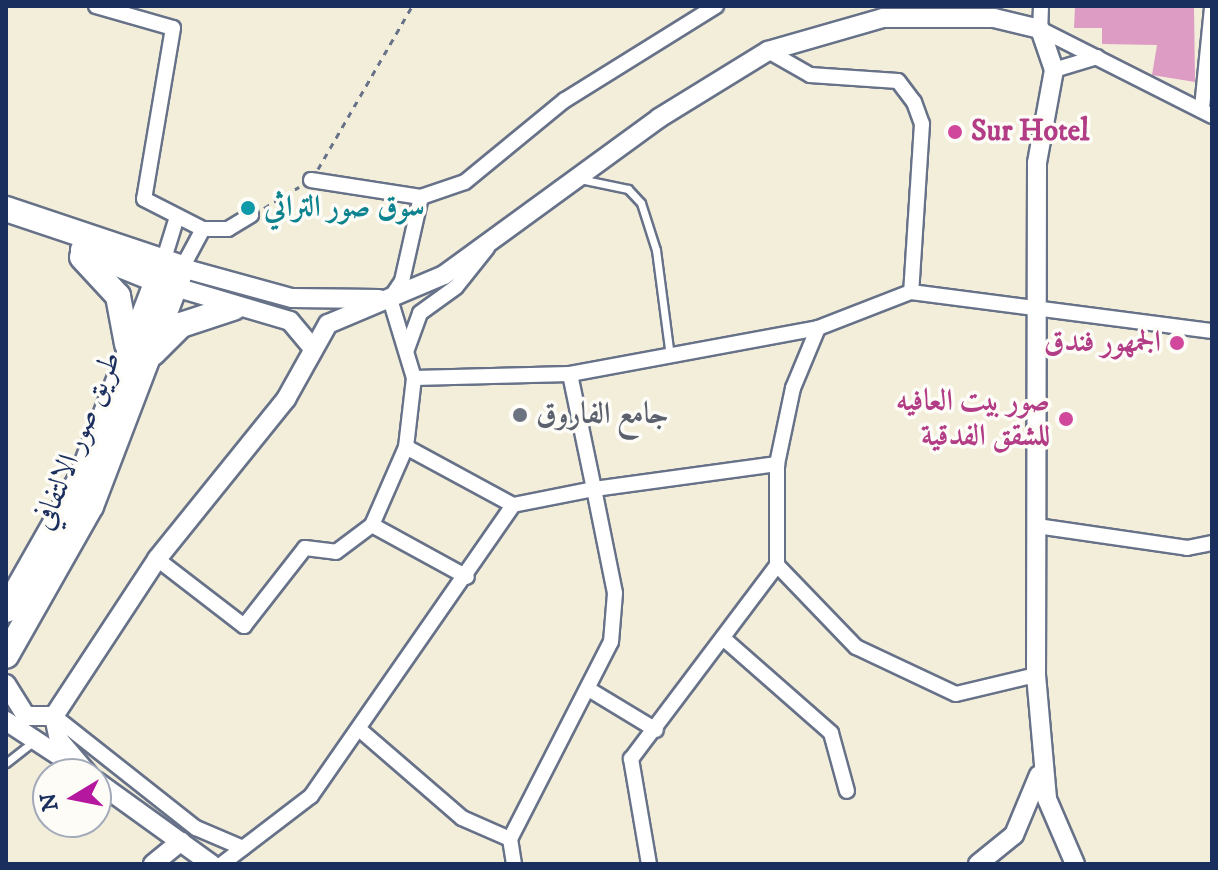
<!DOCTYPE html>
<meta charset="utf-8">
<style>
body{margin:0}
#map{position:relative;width:1218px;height:870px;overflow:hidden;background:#f3eeda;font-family:"IM FELL DW Pica",Amiri,serif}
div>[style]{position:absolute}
.building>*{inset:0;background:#dd9cc4}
.path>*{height:3px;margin-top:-1.5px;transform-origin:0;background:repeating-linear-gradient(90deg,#677289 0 6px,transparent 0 12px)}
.roads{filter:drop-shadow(2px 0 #677289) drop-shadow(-2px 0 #677289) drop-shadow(0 2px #677289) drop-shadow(0 -2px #677289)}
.service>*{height:7px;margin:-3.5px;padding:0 3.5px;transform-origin:3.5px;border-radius:3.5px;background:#fff}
.minor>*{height:14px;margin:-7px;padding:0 7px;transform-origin:7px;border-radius:7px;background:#fff}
.tertiary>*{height:18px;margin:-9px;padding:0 9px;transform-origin:9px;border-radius:9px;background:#fff}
.primary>*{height:24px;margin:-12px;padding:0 12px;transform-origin:12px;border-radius:12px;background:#fff}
.dots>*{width:22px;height:22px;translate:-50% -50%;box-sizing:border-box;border:4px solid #fdfcf7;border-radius:50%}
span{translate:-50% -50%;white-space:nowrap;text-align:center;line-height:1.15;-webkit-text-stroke:7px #fdfcf7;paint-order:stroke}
.hotel-label{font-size:30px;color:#b23c85;font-weight:700}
.left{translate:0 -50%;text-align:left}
.right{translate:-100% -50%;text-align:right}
.culture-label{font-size:30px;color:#0d838f;font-weight:700}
.worship-label{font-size:30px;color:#5b616d;font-weight:700}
.street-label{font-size:30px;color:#1b2f5e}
.frame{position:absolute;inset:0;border:8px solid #1b2f5e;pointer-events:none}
.north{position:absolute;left:32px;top:758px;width:80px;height:80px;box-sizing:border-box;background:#fdfcf7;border:2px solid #a3aaba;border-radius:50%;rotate:260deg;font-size:22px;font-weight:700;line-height:32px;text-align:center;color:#1b2f5e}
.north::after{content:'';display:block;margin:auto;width:28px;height:36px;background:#b5179e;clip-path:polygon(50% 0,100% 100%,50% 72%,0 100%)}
</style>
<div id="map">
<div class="building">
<i style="clip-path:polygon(1075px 6px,1194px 6px,1195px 82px,1152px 75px,1157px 45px,1102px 44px,1102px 28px,1074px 28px)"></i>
</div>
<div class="path">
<i style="left:318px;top:169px;width:188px;rotate:-60deg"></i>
<i style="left:264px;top:208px;width:41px;rotate:-31deg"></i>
</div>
<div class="roads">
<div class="service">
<i style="left:580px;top:179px;width:49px;rotate:11.8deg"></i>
<i style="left:628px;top:189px;width:19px;rotate:47deg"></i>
<i style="left:641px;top:203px;width:49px;rotate:72.3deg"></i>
<i style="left:656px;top:250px;width:107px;rotate:82.5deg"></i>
<i style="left:6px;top:763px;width:34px;rotate:-38deg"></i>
</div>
<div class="minor">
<i style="left:96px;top:6px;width:80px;rotate:15.9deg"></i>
<i style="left:173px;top:28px;width:173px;rotate:99.6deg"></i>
<i style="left:144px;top:199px;width:66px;rotate:27deg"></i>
<i style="left:203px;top:229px;width:25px"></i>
<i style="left:228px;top:229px;width:27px;rotate:-31deg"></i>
<i style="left:1041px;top:6px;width:23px;rotate:92deg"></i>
<i style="left:1040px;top:29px;width:193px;rotate:26.8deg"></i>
<i style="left:768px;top:51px;width:48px;rotate:29.7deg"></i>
<i style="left:810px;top:75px;width:88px;rotate:3.9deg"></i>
<i style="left:898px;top:81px;width:26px;rotate:53deg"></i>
<i style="left:914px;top:102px;width:23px;rotate:70deg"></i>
<i style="left:922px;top:124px;width:168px;rotate:93.7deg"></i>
<i style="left:1054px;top:70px;width:45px;rotate:-16.8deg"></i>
<i style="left:1202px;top:108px;width:101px;rotate:-84.3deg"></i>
<i style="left:311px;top:180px;width:111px;rotate:8.8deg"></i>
<i style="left:421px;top:197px;width:46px;rotate:-18.8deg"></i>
<i style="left:465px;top:182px;width:129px;rotate:-39.4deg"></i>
<i style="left:565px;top:100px;width:178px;rotate:-31.9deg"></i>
<i style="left:163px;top:262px;width:44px;rotate:-72.8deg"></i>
<i style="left:182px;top:268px;width:44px;rotate:-61.7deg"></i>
<i style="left:407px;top:349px;width:38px;rotate:-70deg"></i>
<i style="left:420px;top:313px;width:44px;rotate:-35.8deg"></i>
<i style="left:456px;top:287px;width:50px;rotate:-51.5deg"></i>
<i style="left:414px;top:378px;width:156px;rotate:-1.5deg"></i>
<i style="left:570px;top:374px;width:252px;rotate:-10.5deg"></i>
<i style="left:818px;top:328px;width:100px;rotate:-21.2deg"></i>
<i style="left:911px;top:292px;width:304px;rotate:7.4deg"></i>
<i style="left:406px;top:447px;width:122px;rotate:28.5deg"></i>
<i style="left:372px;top:525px;width:108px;rotate:28.7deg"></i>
<i style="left:1037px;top:526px;width:152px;rotate:8.3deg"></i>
<i style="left:1187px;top:548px;width:25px;rotate:-11deg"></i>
<i style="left:157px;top:559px;width:110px;rotate:37.6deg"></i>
<i style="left:244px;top:626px;width:99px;rotate:-52deg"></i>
<i style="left:305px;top:548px;width:31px;rotate:7deg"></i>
<i style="left:336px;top:552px;width:45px;rotate:-36.9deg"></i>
<i style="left:372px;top:525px;width:85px;rotate:-66.4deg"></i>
<i style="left:406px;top:447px;width:69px;rotate:-83.4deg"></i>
<i style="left:414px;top:378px;width:83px;rotate:-106.9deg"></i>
<i style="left:390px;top:299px;width:22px;rotate:-56deg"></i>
<i style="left:402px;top:281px;width:86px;rotate:-77.3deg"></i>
<i style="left:777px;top:565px;width:114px;rotate:46.1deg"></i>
<i style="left:856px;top:647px;width:110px;rotate:25.2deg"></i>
<i style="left:956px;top:694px;width:82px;rotate:-13.4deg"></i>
<i style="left:723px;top:638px;width:144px;rotate:41.3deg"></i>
<i style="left:831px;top:733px;width:60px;rotate:74.6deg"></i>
<i style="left:590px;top:690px;width:77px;rotate:31.2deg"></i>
<i style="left:54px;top:716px;width:181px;rotate:38.3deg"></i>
<i style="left:196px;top:828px;width:51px;rotate:23.1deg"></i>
<i style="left:359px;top:729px;width:136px;rotate:40.8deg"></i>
<i style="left:462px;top:818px;width:52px;rotate:23.6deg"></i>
<i style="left:222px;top:864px;width:112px;rotate:-37.4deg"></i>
<i style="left:311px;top:796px;width:354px;rotate:-55.2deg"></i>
<i style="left:513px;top:505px;width:83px;rotate:-11.2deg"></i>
<i style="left:594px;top:489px;width:117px;rotate:-101.8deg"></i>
<i style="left:514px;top:864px;width:25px;rotate:-99deg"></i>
<i style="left:510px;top:839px;width:221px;rotate:-62.9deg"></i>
<i style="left:611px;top:642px;width:49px;rotate:-85.3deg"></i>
<i style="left:615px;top:593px;width:106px;rotate:-101.4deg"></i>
<i style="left:594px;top:489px;width:185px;rotate:-7.8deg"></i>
<i style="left:649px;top:864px;width:107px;rotate:-99.7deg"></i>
<i style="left:631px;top:759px;width:243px;rotate:-53deg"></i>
<i style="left:777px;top:565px;width:101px;rotate:-90deg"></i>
<i style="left:777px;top:464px;width:78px;rotate:-78.1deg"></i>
<i style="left:793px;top:388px;width:65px;rotate:-67.4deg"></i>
</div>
<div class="tertiary">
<i style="left:182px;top:268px;width:114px;rotate:15.3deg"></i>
<i style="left:292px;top:298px;width:87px;rotate:0.7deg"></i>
<i style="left:172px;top:286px;width:123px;rotate:16.5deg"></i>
<i style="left:290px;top:321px;width:33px;rotate:50deg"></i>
<i style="left:6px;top:684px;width:38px;rotate:58deg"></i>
<i style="left:26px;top:716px;width:28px"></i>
<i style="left:6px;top:721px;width:73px;rotate:33.3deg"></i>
<i style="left:88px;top:774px;width:45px;rotate:-130.5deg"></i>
<i style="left:59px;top:740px;width:25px;rotate:-102deg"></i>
<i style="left:54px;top:716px;width:188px;rotate:-56.7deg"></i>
<i style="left:157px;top:559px;width:206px;rotate:-51.1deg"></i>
<i style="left:286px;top:399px;width:86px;rotate:-60.8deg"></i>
<i style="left:328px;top:324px;width:126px;rotate:-22.9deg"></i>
<i style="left:444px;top:275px;width:266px;rotate:-36.1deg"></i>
<i style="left:659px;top:118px;width:128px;rotate:-31.6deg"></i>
<i style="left:768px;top:51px;width:120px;rotate:-16deg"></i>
<i style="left:883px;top:18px;width:111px"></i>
<i style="left:994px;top:18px;width:47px;rotate:13.4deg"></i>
<i style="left:1040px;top:29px;width:43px;rotate:71.1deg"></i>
<i style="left:1054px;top:70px;width:95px;rotate:100.4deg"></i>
<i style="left:1037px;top:163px;width:512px;rotate:90.11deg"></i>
<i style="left:1036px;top:675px;width:124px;rotate:84.9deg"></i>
<i style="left:1047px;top:799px;width:71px;rotate:66.7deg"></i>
<i style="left:96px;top:781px;width:142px;rotate:35.8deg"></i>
<i style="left:153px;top:864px;width:36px;rotate:-39deg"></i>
<i style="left:978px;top:864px;width:46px;rotate:-38.9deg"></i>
<i style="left:1014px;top:835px;width:65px;rotate:-67.4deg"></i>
</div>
<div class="primary">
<i style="left:6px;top:209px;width:186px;rotate:18.5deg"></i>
<i style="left:182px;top:268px;width:255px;rotate:110.9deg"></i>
<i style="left:91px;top:506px;width:172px;rotate:119.5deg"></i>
<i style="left:83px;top:250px;width:96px;rotate:22deg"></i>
<i style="left:82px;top:257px;width:53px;rotate:47.3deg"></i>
<i style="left:118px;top:296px;width:49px;rotate:79.4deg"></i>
<i style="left:153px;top:353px;width:40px;rotate:-45deg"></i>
<i style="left:181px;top:325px;width:55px;rotate:-18.1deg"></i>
<i style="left:6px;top:610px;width:152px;rotate:-60.4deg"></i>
<i style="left:81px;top:478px;width:208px;rotate:-68.9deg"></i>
</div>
</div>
<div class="dots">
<i style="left:955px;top:132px;background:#d1479c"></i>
<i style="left:248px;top:208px;background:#0f9aa8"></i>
<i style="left:1177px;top:343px;background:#d1479c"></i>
<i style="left:520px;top:415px;background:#6b7280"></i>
<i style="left:1066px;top:419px;background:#d1479c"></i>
</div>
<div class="hotel-label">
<span class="left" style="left:971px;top:132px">Sur Hotel</span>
<span class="right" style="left:1161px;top:343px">الجمهور فندق</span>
<span class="right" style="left:1050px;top:419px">صور بيت العافيه<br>للشقق الفدقية</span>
</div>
<div class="culture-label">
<span class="left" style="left:264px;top:208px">سوق صور التراثي</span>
</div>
<div class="worship-label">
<span class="left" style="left:536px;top:415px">جامع الفاروق</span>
</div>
<div class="street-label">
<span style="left:78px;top:441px;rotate:-68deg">طريق صور الالتفافي</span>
</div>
<div class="frame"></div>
<div class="north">N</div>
</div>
